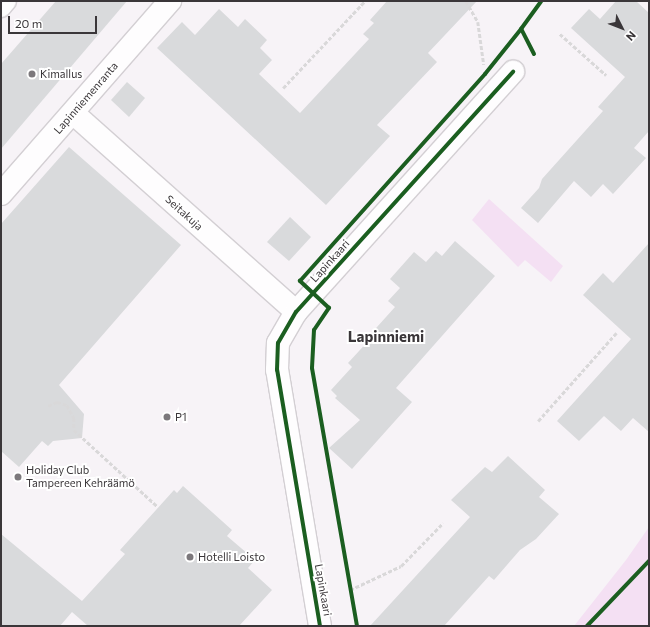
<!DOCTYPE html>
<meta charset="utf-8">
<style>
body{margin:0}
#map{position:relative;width:650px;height:627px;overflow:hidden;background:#f7f3f7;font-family:Commissioner,sans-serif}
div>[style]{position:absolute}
.green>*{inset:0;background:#f4e0f3}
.building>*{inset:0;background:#d9dadc}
.path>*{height:2.5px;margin-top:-1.25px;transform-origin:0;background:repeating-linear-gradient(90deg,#d9d8d9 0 4px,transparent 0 6px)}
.roads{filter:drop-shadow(1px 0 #d3cfd3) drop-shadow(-1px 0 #d3cfd3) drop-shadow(0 1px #d3cfd3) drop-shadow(0 -1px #d3cfd3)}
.lane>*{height:17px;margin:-8.5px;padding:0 8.5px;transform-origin:8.5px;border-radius:8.5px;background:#fefdfe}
.street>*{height:22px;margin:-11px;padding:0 11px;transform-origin:11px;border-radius:11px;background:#fefdfe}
.cycleway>*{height:4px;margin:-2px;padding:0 2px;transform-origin:2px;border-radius:2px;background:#1b5e20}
.dots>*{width:11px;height:11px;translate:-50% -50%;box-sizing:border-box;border:2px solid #fff;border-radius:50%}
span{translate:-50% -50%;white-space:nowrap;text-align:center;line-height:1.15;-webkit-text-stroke:4px #fff;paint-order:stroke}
.poi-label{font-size:11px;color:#3a3639}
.left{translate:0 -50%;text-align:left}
.street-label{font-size:11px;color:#3a3639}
.district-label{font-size:15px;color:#3a3639;font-weight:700}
.frame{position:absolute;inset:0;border:2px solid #3a3639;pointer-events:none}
.north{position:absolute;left:602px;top:8px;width:40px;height:40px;-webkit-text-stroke:3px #fff;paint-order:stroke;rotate:132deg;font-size:11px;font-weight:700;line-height:16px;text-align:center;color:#3a3639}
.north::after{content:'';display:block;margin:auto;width:14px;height:18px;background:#3a3639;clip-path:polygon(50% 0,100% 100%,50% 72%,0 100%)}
.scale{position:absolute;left:8px;top:16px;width:89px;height:18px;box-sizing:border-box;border:2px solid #3a3639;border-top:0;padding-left:5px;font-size:12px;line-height:14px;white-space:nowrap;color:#3a3639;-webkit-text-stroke:3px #fff;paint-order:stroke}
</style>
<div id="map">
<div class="green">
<i style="clip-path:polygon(489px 199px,563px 266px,551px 282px,525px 260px,518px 267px,472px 220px)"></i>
<i style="clip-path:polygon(649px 527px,649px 626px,574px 626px,626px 560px)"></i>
</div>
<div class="building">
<i style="clip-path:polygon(56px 1px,127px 1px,1px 149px,1px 64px)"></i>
<i style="clip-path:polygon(387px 1px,477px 1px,428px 53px,437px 62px,377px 125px,390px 136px,326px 205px,157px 48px,182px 22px,195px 35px,219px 9px,238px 27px,245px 19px,267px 40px,260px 48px,272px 60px,259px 74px,300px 113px,369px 39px,363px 34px,374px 23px,370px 20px)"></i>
<i style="clip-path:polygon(616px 1px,636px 1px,649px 13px,649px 131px,634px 148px,646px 158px,613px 194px,603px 184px,591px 197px,574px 181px,538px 223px,521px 208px,539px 188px,542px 179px,603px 111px,598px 107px,625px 77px,571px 28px,589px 9px,600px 19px)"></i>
<i style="clip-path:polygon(127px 82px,145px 98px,129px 117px,111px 100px)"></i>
<i style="clip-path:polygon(69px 147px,181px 245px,59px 385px,84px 414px,82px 438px,53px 441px,48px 446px,42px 441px,19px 467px,1px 451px,1px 224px)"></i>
<i style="clip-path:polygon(290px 217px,311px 237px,289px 261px,267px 242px)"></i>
<i style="clip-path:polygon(455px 241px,495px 276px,396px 388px,412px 402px,352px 469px,329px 448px,360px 420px,335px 398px,337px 396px,331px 390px,352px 367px,348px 363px,370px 339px,368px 337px,395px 307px,388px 301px,400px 288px,390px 279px,414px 252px,426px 262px,436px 251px,442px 256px)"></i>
<i style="clip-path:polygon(649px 243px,649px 432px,633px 418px,621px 431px,604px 416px,579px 441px,557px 421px,631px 339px,583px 295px,603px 273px,613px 283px)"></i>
<i style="clip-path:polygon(508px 456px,545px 490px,539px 497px,559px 514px,536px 539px,520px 550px,494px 580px,489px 576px,444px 626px,370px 626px,470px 517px,451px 500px,485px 467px,492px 472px)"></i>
<i style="clip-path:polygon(183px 486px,232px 530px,227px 536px,255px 560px,248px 568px,272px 590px,239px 626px,88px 626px,72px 612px,60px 626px,1px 626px,1px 534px,82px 601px,125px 554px,120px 550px,174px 490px,177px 493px)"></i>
</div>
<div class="path">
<i style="left:466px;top:1px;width:24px;rotate:60deg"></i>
<i style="left:478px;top:22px;width:43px;rotate:82.1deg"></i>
<i style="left:560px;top:34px;width:62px;rotate:41.7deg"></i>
<i style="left:283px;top:88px;width:120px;rotate:-46.7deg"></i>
<i style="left:48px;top:406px;width:10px;rotate:-24deg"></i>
<i style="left:57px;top:402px;width:10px;rotate:17deg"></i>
<i style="left:67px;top:405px;width:15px;rotate:62deg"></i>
<i style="left:74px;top:418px;width:12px;rotate:90deg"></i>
<i style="left:74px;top:430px;width:114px;rotate:42.5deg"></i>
<i style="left:538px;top:421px;width:118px;rotate:-48.4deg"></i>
<i style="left:350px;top:590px;width:56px;rotate:-25.2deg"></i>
<i style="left:401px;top:566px;width:60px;rotate:-45.7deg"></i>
</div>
<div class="roads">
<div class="lane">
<i style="left:1px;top:8px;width:9px;rotate:-49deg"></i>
</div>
<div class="street">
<i style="left:73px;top:113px;width:299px;rotate:41.7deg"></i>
<i style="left:1px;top:194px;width:257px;rotate:-48.8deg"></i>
<i style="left:320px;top:626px;width:260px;rotate:-99.5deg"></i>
<i style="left:277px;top:370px;width:27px;rotate:-88deg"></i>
<i style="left:278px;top:343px;width:36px;rotate:-60deg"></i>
<i style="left:296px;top:312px;width:324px;rotate:-47.9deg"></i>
</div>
</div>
<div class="cycleway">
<i style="left:534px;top:54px;width:28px;rotate:-117deg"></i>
<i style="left:521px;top:29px;width:34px;rotate:-54deg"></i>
<i style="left:320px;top:626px;width:260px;rotate:-99.5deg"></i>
<i style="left:277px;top:370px;width:27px;rotate:-88deg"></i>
<i style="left:278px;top:343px;width:36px;rotate:-60deg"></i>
<i style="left:296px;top:312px;width:324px;rotate:-47.9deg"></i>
<i style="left:357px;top:626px;width:262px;rotate:-99.9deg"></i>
<i style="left:312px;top:368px;width:38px;rotate:-87deg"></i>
<i style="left:314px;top:330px;width:27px;rotate:-56deg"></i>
<i style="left:329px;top:308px;width:40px;rotate:-137deg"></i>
<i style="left:300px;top:281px;width:278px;rotate:-48.2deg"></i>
<i style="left:485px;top:74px;width:58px;rotate:-51.3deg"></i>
<i style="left:587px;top:626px;width:90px;rotate:-46.4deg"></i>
</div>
<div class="dots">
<i style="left:32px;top:74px;background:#7c787c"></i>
<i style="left:167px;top:417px;background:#7c787c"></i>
<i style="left:18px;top:477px;background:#7c787c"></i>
<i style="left:190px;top:557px;background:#7c787c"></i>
</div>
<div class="poi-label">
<span class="left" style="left:40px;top:74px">Kimallus</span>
<span class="left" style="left:175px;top:417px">P1</span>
<span class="left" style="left:26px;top:477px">Holiday Club<br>Tampereen Kehräämö</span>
<span class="left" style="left:198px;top:557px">Hotelli Loisto</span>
</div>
<div class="street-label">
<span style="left:86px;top:98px;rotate:-49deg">Lapinniemenranta</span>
<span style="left:184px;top:213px;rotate:42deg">Seitakuja</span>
<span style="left:330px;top:261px;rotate:-48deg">Lapinkaari</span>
<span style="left:323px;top:590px;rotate:80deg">Lapinkaari</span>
</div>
<div class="district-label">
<span style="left:386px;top:337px">Lapinniemi</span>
</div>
<div class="frame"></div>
<div class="north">N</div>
<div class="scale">20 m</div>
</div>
